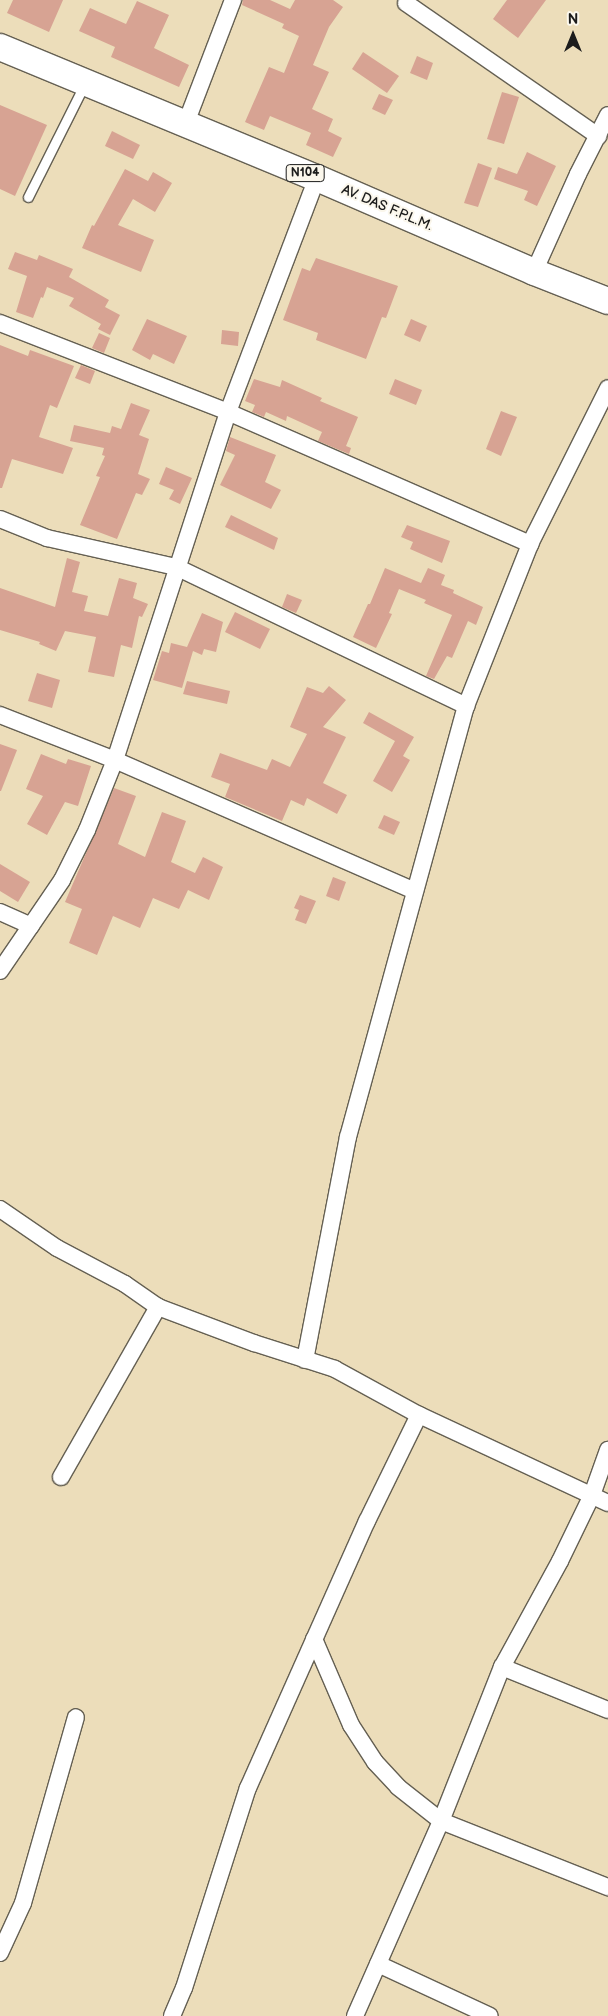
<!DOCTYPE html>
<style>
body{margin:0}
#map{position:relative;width:608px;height:2016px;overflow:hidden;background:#ecddba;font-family:"Balsamiq Sans",sans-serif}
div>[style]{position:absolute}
.building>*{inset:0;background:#d7a393}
.roads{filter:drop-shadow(1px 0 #656053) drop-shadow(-1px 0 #656053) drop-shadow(0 1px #656053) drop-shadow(0 -1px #656053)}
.lane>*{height:9px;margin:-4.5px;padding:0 4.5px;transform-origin:4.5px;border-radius:4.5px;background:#fff}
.street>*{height:16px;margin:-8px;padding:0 8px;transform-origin:8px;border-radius:8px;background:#fff}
.primary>*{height:26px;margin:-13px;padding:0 13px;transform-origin:13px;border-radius:13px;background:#fff}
span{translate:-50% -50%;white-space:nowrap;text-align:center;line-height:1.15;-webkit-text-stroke:4px #fbf7ec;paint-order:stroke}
.shield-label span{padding:1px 4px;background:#fbf7ec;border:1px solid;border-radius:4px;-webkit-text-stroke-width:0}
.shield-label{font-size:12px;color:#1c1c1c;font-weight:700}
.street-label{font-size:14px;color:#1c1c1c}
.north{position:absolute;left:548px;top:10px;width:50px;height:50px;-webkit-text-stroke:4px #fbf7ec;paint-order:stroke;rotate:0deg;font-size:14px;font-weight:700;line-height:20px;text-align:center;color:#1c1c1c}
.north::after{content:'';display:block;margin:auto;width:18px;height:22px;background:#1c1c1c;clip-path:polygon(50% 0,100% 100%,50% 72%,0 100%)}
</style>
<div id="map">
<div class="building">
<i style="clip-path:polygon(13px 0,63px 0,49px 32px,7px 13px)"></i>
<i style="clip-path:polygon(243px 0,270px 0,290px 9px,295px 0,333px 0,343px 7px,329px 27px,313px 65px,329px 72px,312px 109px,333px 119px,328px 131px,342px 138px,333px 157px,306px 145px,311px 133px,270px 116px,264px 130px,245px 122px,269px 67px,284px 73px,299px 36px,282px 28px,284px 24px,242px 5px)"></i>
<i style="clip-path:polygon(507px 0,546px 0,518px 38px,493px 19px)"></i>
<i style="clip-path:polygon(137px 1px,169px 15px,154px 48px,189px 65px,179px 87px,111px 57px,115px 47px,79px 31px,90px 8px,126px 24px)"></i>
<i style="clip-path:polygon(363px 52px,399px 76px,387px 93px,352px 69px)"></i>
<i style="clip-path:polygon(417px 56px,433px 63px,427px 80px,410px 73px)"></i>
<i style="clip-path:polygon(502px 92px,519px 97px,504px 144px,487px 139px)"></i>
<i style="clip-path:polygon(379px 94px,393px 100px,385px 115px,372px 109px)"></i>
<i style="clip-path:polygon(0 105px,47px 125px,15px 196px,0 189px)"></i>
<i style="clip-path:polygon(112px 131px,140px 145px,133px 159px,105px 146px)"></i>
<i style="clip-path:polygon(527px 152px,556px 166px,537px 206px,524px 200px,528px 191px,494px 179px,498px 167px,517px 174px)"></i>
<i style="clip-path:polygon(478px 163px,492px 168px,478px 207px,464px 203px)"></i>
<i style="clip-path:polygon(125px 169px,148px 181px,153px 172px,172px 183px,155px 212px,133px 199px,118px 225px,154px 240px,141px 272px,82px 248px,92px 225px,94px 226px)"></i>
<i style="clip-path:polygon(15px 252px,37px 260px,39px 255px,73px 269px,69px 277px,109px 300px,105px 307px,120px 315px,110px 335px,98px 329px,101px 324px,69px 306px,74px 298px,47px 287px,43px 298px,41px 297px,33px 318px,16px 312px,27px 276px,8px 269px)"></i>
<i style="clip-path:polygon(316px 258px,398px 286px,386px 318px,382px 317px,366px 359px,316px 340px,318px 333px,283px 320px,302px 268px,310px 271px)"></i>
<i style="clip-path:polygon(147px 319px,187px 336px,174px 364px,153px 354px,150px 360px,132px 350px)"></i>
<i style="clip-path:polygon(411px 319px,427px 326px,420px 342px,404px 335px)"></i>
<i style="clip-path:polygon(222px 330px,239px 332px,238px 346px,221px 344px)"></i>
<i style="clip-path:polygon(99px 333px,110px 338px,104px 353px,92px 348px)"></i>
<i style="clip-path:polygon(0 345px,28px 356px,30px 350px,74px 366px,57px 408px,50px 405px,39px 437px,73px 448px,63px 474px,12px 459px,2px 488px,0 488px)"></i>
<i style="clip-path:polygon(81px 365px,95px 371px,90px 384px,75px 378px)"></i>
<i style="clip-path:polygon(254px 379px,280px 387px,282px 380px,322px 398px,320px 401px,358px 417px,346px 446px,351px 448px,349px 454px,318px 441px,322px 432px,287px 416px,286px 421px,266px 412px,264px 417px,252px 412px,255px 405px,245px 401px)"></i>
<i style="clip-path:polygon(395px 379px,422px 390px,416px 405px,389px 394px)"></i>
<i style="clip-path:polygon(131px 403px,150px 410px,139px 435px,149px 439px,138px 474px,150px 479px,142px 495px,136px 493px,117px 539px,80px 525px,100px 477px,96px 476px,105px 456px,102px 455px,104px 448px,70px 441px,74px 425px,110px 433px,112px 426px,121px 429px)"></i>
<i style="clip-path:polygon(501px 411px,517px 417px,501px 456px,486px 449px)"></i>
<i style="clip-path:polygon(230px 437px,276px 455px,265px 482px,281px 490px,271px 509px,220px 485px,235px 455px,226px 451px)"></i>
<i style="clip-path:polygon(166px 467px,192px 478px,180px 504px,169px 499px,174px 490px,159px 484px)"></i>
<i style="clip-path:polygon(231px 515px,278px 538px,274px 550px,225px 527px)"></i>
<i style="clip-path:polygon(407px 525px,450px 541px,442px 563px,410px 549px,413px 542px,401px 537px)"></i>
<i style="clip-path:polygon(67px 558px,80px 562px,72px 592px,88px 596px,84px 611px,108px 616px,119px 578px,137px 583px,133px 598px,148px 604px,142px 617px,139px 616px,132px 648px,121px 645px,114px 677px,88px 672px,96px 637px,65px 631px,56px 651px,39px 644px,40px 642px,0 630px,0 588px,55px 607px)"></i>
<i style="clip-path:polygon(385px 568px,421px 583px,428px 568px,445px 575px,441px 585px,454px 590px,453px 593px,483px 607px,476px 625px,468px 621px,452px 658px,447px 656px,434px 679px,426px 676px,452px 615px,424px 603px,426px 600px,399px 589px,389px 613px,392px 614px,376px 648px,353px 637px,368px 604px,370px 604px)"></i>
<i style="clip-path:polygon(287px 594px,302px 600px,296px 613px,282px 607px)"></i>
<i style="clip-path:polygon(235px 612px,270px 629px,260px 649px,225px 632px)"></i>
<i style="clip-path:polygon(202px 613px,223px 622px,216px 652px,204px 649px,202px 655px,193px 651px,182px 688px,153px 680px,162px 651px,169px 653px,171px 643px,187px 647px)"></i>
<i style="clip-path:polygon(37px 673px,60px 680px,52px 708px,28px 701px)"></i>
<i style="clip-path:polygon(187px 681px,230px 691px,227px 704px,183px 694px)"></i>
<i style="clip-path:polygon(329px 686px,346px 700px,323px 727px,346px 737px,323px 783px,347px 795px,337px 814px,307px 798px,304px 806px,291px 800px,282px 821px,225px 797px,230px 784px,211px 777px,220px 753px,267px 770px,272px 759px,290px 767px,307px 734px,290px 727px,307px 687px,323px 693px)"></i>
<i style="clip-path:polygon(369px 712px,414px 737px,403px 756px,410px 760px,392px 792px,373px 781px,395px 741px,363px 723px)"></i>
<i style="clip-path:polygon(0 744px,17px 750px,1px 791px,0 791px)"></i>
<i style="clip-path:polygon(41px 754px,66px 764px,68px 759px,91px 766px,78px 806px,65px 802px,47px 835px,27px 824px,43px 796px,26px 789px)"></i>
<i style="clip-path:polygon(114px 788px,136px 796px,118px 844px,145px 857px,162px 812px,186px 821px,171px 862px,195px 873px,203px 857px,223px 867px,209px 900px,188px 890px,179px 909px,153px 898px,140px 928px,113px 916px,97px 955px,69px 943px,82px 909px,65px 902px)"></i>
<i style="clip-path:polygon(384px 815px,400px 822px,394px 835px,378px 828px)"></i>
<i style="clip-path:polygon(0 864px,30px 882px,18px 902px,0 891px)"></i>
<i style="clip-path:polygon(333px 877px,346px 882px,339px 901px,326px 896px)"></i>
<i style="clip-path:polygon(300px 895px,316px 901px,306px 924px,295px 920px,299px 910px,294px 908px)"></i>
</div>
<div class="roads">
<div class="lane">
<i style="left:28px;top:197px;width:127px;rotate:-63.4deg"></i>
</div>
<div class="street">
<i style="left:406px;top:3px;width:234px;rotate:34.7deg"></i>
<i style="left:186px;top:123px;width:132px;rotate:-69.1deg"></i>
<i style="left:534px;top:272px;width:107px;rotate:-65.8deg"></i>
<i style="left:578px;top:174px;width:66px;rotate:-63deg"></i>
<i style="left:0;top:323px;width:245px;rotate:21.3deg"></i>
<i style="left:228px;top:412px;width:330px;rotate:23.6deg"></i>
<i style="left:0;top:519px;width:51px;rotate:22deg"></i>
<i style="left:47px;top:538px;width:132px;rotate:12.7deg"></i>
<i style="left:176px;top:567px;width:322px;rotate:25.6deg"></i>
<i style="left:0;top:715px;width:123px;rotate:21.4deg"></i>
<i style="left:115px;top:760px;width:327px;rotate:23.6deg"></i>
<i style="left:0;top:912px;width:34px;rotate:24deg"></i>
<i style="left:0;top:971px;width:110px;rotate:-55.7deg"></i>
<i style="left:62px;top:880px;width:56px;rotate:-63.4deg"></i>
<i style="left:87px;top:830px;width:75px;rotate:-68.2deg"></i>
<i style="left:115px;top:760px;width:366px;rotate:-72deg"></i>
<i style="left:228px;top:412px;width:250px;rotate:-69.2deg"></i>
<i style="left:0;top:1209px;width:69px;rotate:34.4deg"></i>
<i style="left:57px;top:1248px;width:77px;rotate:27.9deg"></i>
<i style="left:125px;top:1284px;width:40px;rotate:34.9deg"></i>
<i style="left:158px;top:1307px;width:103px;rotate:20.6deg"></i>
<i style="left:254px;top:1343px;width:85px;rotate:17.8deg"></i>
<i style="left:335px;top:1369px;width:96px;rotate:28.7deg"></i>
<i style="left:419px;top:1415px;width:208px;rotate:25deg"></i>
<i style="left:305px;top:1360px;width:227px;rotate:-79.1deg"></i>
<i style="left:348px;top:1137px;width:447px;rotate:-74.7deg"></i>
<i style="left:466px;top:706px;width:174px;rotate:-68.4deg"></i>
<i style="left:530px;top:544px;width:174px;rotate:-63.4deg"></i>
<i style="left:61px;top:1477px;width:196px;rotate:-60.3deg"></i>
<i style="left:314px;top:1639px;width:94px;rotate:66.7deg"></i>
<i style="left:351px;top:1725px;width:44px;rotate:57deg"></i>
<i style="left:375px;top:1762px;width:34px;rotate:47deg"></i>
<i style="left:398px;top:1787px;width:55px;rotate:38.3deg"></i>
<i style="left:441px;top:1821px;width:180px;rotate:21.6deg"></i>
<i style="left:502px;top:1667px;width:114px;rotate:22.1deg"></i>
<i style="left:0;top:1953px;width:55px;rotate:-65.3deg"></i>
<i style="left:23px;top:1903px;width:193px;rotate:-74.1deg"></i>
<i style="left:378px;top:1964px;width:123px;rotate:24.9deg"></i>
<i style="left:172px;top:2016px;width:30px;rotate:-67deg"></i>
<i style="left:184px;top:1988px;width:210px;rotate:-72.3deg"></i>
<i style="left:248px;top:1788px;width:292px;rotate:-66deg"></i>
<i style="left:367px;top:1521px;width:118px;rotate:-63.9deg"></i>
<i style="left:355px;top:2016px;width:213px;rotate:-66.2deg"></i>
<i style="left:441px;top:1821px;width:166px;rotate:-68.4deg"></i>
<i style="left:502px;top:1667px;width:121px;rotate:-61.3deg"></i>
<i style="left:560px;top:1561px;width:73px;rotate:-64.1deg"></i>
<i style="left:592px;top:1495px;width:48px;rotate:-70.4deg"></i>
</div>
<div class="primary">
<i style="left:0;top:47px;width:343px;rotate:22.5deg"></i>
<i style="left:317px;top:178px;width:236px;rotate:23.4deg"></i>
<i style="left:534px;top:272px;width:79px;rotate:21.4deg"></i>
</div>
</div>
<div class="shield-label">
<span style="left:305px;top:173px">N104</span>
</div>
<div class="street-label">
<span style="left:387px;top:208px;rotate:23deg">AV. DAS F.P.L.M.</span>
</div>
<div class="north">N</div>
</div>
